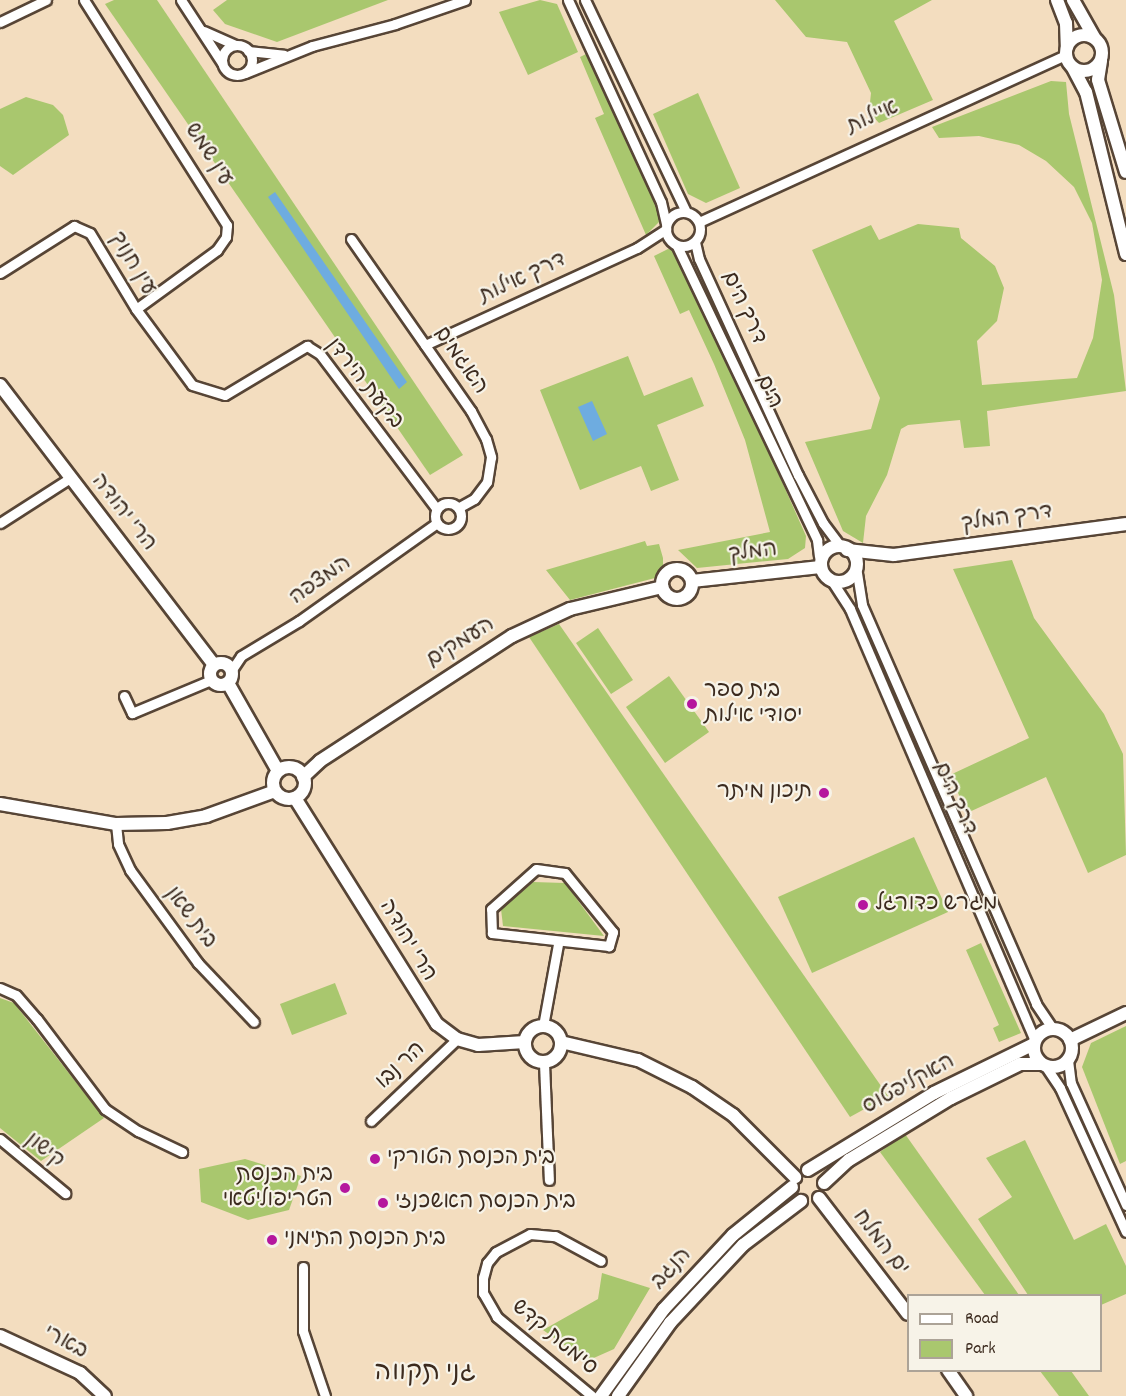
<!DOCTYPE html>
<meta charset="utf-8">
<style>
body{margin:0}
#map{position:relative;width:1126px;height:1396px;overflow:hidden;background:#f3ddbf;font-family:Dekko,"Playpen Sans Hebrew",sans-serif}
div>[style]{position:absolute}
.green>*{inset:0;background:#a9c76e}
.water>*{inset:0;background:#6eace0}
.roads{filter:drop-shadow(2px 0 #574536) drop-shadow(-2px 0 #574536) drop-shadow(0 2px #574536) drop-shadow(0 -2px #574536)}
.minor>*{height:9px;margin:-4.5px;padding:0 4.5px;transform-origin:4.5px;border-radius:4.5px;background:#fff}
.minor>.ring{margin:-4.5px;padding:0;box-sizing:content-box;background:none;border:9px solid #fff;border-radius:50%}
.tertiary>*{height:12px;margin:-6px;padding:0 6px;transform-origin:6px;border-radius:6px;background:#fff}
.tertiary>.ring{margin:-6px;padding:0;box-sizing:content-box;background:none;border:12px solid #fff;border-radius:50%}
.dots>*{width:16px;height:16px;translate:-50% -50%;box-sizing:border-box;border:3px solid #f7f3e8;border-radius:50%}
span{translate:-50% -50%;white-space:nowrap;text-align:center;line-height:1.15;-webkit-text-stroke:4.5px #f7f3e8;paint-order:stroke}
.street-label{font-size:22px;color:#3b2a1e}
.poi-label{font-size:22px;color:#3b2a1e}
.left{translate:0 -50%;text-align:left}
.right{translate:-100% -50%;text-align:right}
.quarter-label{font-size:26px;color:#3b2a1e}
.legend{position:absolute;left:907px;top:1294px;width:195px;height:78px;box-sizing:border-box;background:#f7f3e8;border:2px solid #aca397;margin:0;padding:8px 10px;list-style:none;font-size:18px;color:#3b2a1e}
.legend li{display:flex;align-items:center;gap:12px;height:30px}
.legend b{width:30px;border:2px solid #aca397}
</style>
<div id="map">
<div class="green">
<i style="clip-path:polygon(114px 0,157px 0,463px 455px,430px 475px,105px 4px)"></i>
<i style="clip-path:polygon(227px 0,388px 0,277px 42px,225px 24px,213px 10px)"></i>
<i style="clip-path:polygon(540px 0,557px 4px,578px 52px,528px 75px,499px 12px)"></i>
<i style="clip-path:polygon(775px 0,932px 0,894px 21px,933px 100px,879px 123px,869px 112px,871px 93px,847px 42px,806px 37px)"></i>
<i style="clip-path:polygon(590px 52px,656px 199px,659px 222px,646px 235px,595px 118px,604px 114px,580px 57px)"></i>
<i style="clip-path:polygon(1051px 81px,1066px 82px,1069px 114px,1114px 295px,1126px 391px,987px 411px,990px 446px,964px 448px,960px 420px,908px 425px,901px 429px,887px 475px,866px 516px,863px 543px,843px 531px,805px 442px,871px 429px,880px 398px,812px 250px,871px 225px,879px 240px,918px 224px,959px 228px,961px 238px,995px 266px,1004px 288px,997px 321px,977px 341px,982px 385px,1077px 378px,1093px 338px,1102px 280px,1092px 223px,1074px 187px,1046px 161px,1019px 145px,979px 136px,939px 138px,932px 127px)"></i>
<i style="clip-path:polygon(698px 93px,740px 188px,706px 203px,688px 194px,653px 114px)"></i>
<i style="clip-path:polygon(26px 97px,53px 105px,63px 115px,69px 135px,13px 175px,0 166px,0 109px)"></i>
<i style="clip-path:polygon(668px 249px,680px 252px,685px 262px,806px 536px,805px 548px,788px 559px,697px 568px,678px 550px,770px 532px,745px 440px,714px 364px,689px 310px,680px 314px,654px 256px)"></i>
<i style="clip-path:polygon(628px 356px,644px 396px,692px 377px,704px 406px,657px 425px,679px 480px,651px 491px,641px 466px,580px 490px,540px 390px)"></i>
<i style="clip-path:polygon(645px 541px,647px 546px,659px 544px,663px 558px,663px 569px,655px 578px,570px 600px,546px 570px)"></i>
<i style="clip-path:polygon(1012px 560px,1034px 618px,1104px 714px,1123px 754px,1126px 855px,1088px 873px,1046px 777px,967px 813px,950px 775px,1029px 738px,953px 569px)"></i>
<i style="clip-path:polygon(559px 624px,888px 1096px,850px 1117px,529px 637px)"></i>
<i style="clip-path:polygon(598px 628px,633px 680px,611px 694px,576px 643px)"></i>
<i style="clip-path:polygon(669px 676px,709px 732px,665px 763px,626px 707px)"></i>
<i style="clip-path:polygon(914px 837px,948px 912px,812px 973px,778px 897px)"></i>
<i style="clip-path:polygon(533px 882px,565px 883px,604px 936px,503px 926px,501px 909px)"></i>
<i style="clip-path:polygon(981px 943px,1021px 1033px,999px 1042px,993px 1028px,999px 1025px,966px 950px)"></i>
<i style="clip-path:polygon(335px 983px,347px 1014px,292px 1035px,280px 1004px)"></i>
<i style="clip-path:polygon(0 998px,14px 1003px,104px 1118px,41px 1161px,0 1128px)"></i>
<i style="clip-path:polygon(1126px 1026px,1126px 1161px,1120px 1164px,1082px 1067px,1091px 1043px)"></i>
<i style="clip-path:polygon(905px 1134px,1019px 1295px,985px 1295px,880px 1152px)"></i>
<i style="clip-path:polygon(1025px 1140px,1074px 1240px,1106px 1224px,1126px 1266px,1126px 1294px,1101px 1305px,1100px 1296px,1028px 1295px,978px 1219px,1012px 1197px,986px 1158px)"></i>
<i style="clip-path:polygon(245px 1159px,301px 1176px,289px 1210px,248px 1220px,201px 1202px,199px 1169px)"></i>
<i style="clip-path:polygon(602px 1273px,650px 1288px,614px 1349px,587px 1361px,543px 1330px,598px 1299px)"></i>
<i style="clip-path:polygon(1040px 1371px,1071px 1371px,1089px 1396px,1059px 1396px)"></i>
</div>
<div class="water">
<i style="clip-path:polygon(275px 192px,407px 382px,399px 389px,268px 197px)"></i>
<i style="clip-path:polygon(592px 401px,607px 434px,593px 441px,578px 407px)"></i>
</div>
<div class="roads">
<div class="minor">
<i style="left:84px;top:0;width:267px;rotate:57.6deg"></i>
<i style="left:227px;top:225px;width:12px;rotate:95deg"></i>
<i style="left:226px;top:237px;width:16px;rotate:125deg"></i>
<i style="left:217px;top:250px;width:100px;rotate:143.9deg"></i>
<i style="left:181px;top:0;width:75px;rotate:56.9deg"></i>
<i style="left:568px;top:0;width:222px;rotate:65.3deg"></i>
<i style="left:661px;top:202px;width:23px;rotate:77deg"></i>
<i style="left:585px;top:0;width:235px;rotate:64.5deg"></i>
<i style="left:0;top:22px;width:51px;rotate:-25.6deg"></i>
<i style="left:204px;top:31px;width:34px;rotate:24deg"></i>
<i class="ring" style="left:222px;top:45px;width:21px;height:21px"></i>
<i style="left:248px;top:51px;width:36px;rotate:6deg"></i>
<i style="left:245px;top:73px;width:72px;rotate:-21.9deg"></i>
<i style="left:312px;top:46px;width:86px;rotate:-14.8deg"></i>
<i style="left:395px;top:24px;width:74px;rotate:-18.9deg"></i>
<i class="ring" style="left:666px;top:212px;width:25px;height:25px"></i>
<i style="left:699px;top:222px;width:403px;rotate:-24.5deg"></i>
<i style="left:351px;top:239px;width:210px;rotate:55.1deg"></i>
<i style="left:471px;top:411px;width:32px;rotate:62deg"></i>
<i style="left:486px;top:439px;width:19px;rotate:74deg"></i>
<i style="left:491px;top:457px;width:25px;rotate:99deg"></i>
<i style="left:487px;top:482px;width:21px;rotate:127deg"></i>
<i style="left:474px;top:499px;width:18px;rotate:151deg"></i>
<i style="left:695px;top:242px;width:17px;rotate:77deg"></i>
<i style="left:699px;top:259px;width:238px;rotate:65.4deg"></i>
<i style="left:798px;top:475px;width:54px;rotate:62.5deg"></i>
<i style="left:823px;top:523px;width:30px;rotate:53deg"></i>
<i style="left:677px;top:246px;width:326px;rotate:64.5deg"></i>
<i style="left:817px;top:540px;width:16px;rotate:83deg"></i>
<i style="left:0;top:273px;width:88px;rotate:-32.4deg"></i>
<i style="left:74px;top:226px;width:17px;rotate:24deg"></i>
<i style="left:90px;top:233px;width:89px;rotate:58.8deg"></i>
<i style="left:136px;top:309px;width:94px;rotate:53.6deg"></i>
<i style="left:192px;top:385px;width:34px;rotate:17deg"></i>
<i style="left:225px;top:395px;width:96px;rotate:-30.9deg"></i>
<i style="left:307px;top:346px;width:15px;rotate:32deg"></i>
<i style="left:320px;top:354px;width:194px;rotate:53deg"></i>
<i style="left:425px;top:345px;width:233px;rotate:-24.6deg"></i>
<i style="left:637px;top:248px;width:35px;rotate:-33deg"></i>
<i class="ring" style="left:435px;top:503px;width:17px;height:17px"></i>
<i style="left:0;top:523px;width:83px;rotate:-32.7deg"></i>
<i style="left:857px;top:573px;width:32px;rotate:81deg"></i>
<i style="left:862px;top:605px;width:435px;rotate:66.4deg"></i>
<i style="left:1036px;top:1004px;width:30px;rotate:56deg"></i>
<i style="left:830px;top:578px;width:37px;rotate:57deg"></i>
<i style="left:850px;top:609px;width:469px;rotate:66.8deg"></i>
<i style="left:231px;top:671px;width:18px;rotate:-56deg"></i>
<i style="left:241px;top:656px;width:68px;rotate:-31.1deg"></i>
<i style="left:299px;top:621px;width:169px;rotate:-35.4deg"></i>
<i style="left:124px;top:696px;width:19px;rotate:65deg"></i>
<i style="left:132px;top:713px;width:86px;rotate:-22.7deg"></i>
<i style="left:116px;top:824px;width:20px;rotate:84deg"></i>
<i style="left:118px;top:844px;width:29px;rotate:65deg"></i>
<i style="left:130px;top:870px;width:115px;rotate:53.8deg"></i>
<i style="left:198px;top:963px;width:81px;rotate:46.5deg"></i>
<i style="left:536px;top:869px;width:29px;rotate:8deg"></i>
<i style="left:565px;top:873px;width:76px;rotate:50.9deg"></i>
<i style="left:613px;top:932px;width:15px;rotate:106deg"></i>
<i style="left:609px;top:946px;width:118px;rotate:-173.7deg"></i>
<i style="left:492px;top:933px;width:24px;rotate:-92deg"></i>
<i style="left:491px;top:909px;width:60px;rotate:-41.6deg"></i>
<i style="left:0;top:988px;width:17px;rotate:24deg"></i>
<i style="left:16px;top:995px;width:32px;rotate:49deg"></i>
<i style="left:37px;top:1019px;width:113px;rotate:52.9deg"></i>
<i style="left:105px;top:1109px;width:40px;rotate:34deg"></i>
<i style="left:138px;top:1131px;width:49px;rotate:25.5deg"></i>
<i style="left:543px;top:1026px;width:83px;rotate:-79.6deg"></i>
<i style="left:1068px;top:1060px;width:23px;rotate:83deg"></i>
<i style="left:1071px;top:1083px;width:134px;rotate:65.7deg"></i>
<i style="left:544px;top:1063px;width:117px;rotate:87.6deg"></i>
<i style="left:1046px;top:1067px;width:25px;rotate:56deg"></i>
<i style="left:1060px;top:1088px;width:158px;rotate:65.4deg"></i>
<i style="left:371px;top:1121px;width:119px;rotate:-43.6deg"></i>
<i style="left:0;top:1139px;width:85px;rotate:39.7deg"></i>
<i style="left:303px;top:1267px;width:64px;rotate:90deg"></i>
<i style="left:303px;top:1331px;width:69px;rotate:71.3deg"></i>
<i style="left:592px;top:1396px;width:124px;rotate:-140.3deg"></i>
<i style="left:497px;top:1317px;width:28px;rotate:-120deg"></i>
<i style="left:483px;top:1293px;width:15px;rotate:-90deg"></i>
<i style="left:483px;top:1278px;width:16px;rotate:-75deg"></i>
<i style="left:487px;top:1263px;width:14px;rotate:-51deg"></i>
<i style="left:496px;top:1252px;width:38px;rotate:-28deg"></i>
<i style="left:530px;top:1234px;width:25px;rotate:5deg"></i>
<i style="left:555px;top:1236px;width:52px;rotate:28.5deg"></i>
</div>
<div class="tertiary">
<i style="left:1057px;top:0;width:25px;rotate:69deg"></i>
<i style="left:1066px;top:23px;width:24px;rotate:88deg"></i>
<i style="left:1073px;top:0;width:43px;rotate:60.4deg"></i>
<i class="ring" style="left:1066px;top:35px;width:24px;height:24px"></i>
<i style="left:1101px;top:61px;width:19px;rotate:99deg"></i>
<i style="left:1098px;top:80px;width:96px;rotate:73.1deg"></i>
<i style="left:1073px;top:68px;width:27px;rotate:62deg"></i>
<i style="left:1086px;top:92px;width:167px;rotate:76.1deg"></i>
<i style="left:0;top:385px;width:352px;rotate:52.6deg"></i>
<i class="ring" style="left:821px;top:546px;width:24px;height:24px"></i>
<i style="left:847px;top:550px;width:47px;rotate:6.1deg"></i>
<i style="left:894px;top:555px;width:234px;rotate:-7.6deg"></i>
<i class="ring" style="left:662px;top:569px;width:18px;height:18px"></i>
<i style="left:692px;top:581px;width:129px;rotate:-6.2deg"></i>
<i class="ring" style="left:210px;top:663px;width:10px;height:10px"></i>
<i style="left:228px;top:683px;width:101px;rotate:60.4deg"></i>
<i class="ring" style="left:273px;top:767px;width:20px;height:20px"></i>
<i style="left:303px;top:777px;width:23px;rotate:-43deg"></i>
<i style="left:320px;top:761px;width:229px;rotate:-33.1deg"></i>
<i style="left:512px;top:636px;width:64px;rotate:-25deg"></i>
<i style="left:570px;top:609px;width:95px;rotate:-13.4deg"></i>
<i style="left:295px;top:798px;width:267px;rotate:57.9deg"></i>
<i style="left:437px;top:1024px;width:25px;rotate:37deg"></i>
<i style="left:457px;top:1039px;width:22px;rotate:16deg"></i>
<i style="left:478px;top:1045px;width:47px;rotate:-3.7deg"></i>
<i style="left:0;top:804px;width:118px;rotate:9.8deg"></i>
<i style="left:116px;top:824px;width:51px;rotate:-1.1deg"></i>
<i style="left:167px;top:823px;width:40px;rotate:-10deg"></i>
<i style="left:206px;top:816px;width:73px;rotate:-19.9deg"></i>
<i class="ring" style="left:525px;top:1026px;width:24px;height:24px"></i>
<i class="ring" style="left:1034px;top:1029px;width:26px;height:26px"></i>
<i style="left:1070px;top:1040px;width:62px;rotate:-25.7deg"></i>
<i style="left:561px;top:1042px;width:79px;rotate:13.2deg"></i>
<i style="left:638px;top:1060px;width:60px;rotate:26.6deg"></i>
<i style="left:692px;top:1087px;width:50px;rotate:34.3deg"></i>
<i style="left:733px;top:1115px;width:88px;rotate:45deg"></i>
<i style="left:808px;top:1170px;width:148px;rotate:-31.4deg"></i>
<i style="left:934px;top:1093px;width:111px;rotate:-26.1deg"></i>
<i style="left:824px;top:1183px;width:34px;rotate:-43deg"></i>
<i style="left:849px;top:1160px;width:119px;rotate:-31.3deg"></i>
<i style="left:951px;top:1098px;width:77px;rotate:-26.2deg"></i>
<i style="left:1020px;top:1064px;width:21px"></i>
<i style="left:819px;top:1198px;width:146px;rotate:52.5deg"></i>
<i style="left:0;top:1336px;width:88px;rotate:24.8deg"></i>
<i style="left:80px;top:1373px;width:34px;rotate:43deg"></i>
<i style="left:948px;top:1370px;width:32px;rotate:55deg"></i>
<i style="left:601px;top:1396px;width:107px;rotate:-54.1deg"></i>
<i style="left:664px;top:1309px;width:101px;rotate:-47deg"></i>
<i style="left:733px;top:1235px;width:76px;rotate:-39.1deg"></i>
<i style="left:618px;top:1396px;width:90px;rotate:-54.5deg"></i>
<i style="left:670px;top:1323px;width:107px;rotate:-46.9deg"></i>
<i style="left:743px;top:1245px;width:73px;rotate:-37.2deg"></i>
</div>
</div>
<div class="dots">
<i style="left:692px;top:704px;background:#b5179e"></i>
<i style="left:824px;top:793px;background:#b5179e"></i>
<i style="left:863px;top:905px;background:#b5179e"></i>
<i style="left:375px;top:1159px;background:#b5179e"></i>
<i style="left:345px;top:1188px;background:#b5179e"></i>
<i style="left:383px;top:1203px;background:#b5179e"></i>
<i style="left:272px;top:1240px;background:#b5179e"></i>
</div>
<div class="street-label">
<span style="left:873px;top:118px;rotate:-24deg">איילות</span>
<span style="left:208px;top:155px;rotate:57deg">עין שמש</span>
<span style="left:132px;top:264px;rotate:59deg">עין חנוך</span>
<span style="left:523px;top:279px;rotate:-25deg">דרך אילות</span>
<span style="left:743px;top:308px;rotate:65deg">דרך הים</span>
<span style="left:460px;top:361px;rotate:55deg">האגמים</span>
<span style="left:364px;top:384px;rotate:51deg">בקעת הירדן</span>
<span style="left:768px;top:392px;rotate:65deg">הים</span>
<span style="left:123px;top:513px;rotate:52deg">הרי יהודה</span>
<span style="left:1007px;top:519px;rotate:-8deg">דרך המלך</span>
<span style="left:753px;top:553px;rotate:-7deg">המלך</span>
<span style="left:321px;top:581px;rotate:-35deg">המצפה</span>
<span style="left:461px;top:643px;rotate:-32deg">העמקים</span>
<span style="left:954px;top:799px;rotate:66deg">דרך הים</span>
<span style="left:190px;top:918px;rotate:53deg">בית שאן</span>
<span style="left:407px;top:941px;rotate:59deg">הרי יהודה</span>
<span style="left:401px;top:1066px;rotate:-43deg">הר נבו</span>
<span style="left:909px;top:1085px;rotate:-29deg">האקליפטוס</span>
<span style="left:44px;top:1151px;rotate:38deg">קישון</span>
<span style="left:880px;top:1243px;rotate:52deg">ים המלח</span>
<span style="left:672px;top:1269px;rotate:-47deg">הנגב</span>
<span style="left:554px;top:1338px;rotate:40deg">סימטת קדש</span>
<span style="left:65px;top:1343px;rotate:28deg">בארי</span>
</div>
<div class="poi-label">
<span class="left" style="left:704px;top:704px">בית ספר<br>יסודי אילות</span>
<span class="right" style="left:812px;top:793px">תיכון מיתר</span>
<span class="left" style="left:875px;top:905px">מגרש כדורגל</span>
<span class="left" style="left:387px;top:1159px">בית הכנסת הטורקי</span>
<span class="right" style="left:333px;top:1188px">בית הכנסת<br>הטריפוליטאי</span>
<span class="left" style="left:395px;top:1203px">בית הכנסת האשכנזי</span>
<span class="left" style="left:284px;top:1240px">בית הכנסת התימני</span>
</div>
<div class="quarter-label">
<span style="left:425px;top:1374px">גני תקווה</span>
</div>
<ul class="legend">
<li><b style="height:8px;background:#fff"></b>Road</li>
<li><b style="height:16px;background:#a9c76e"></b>Park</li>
</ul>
</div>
